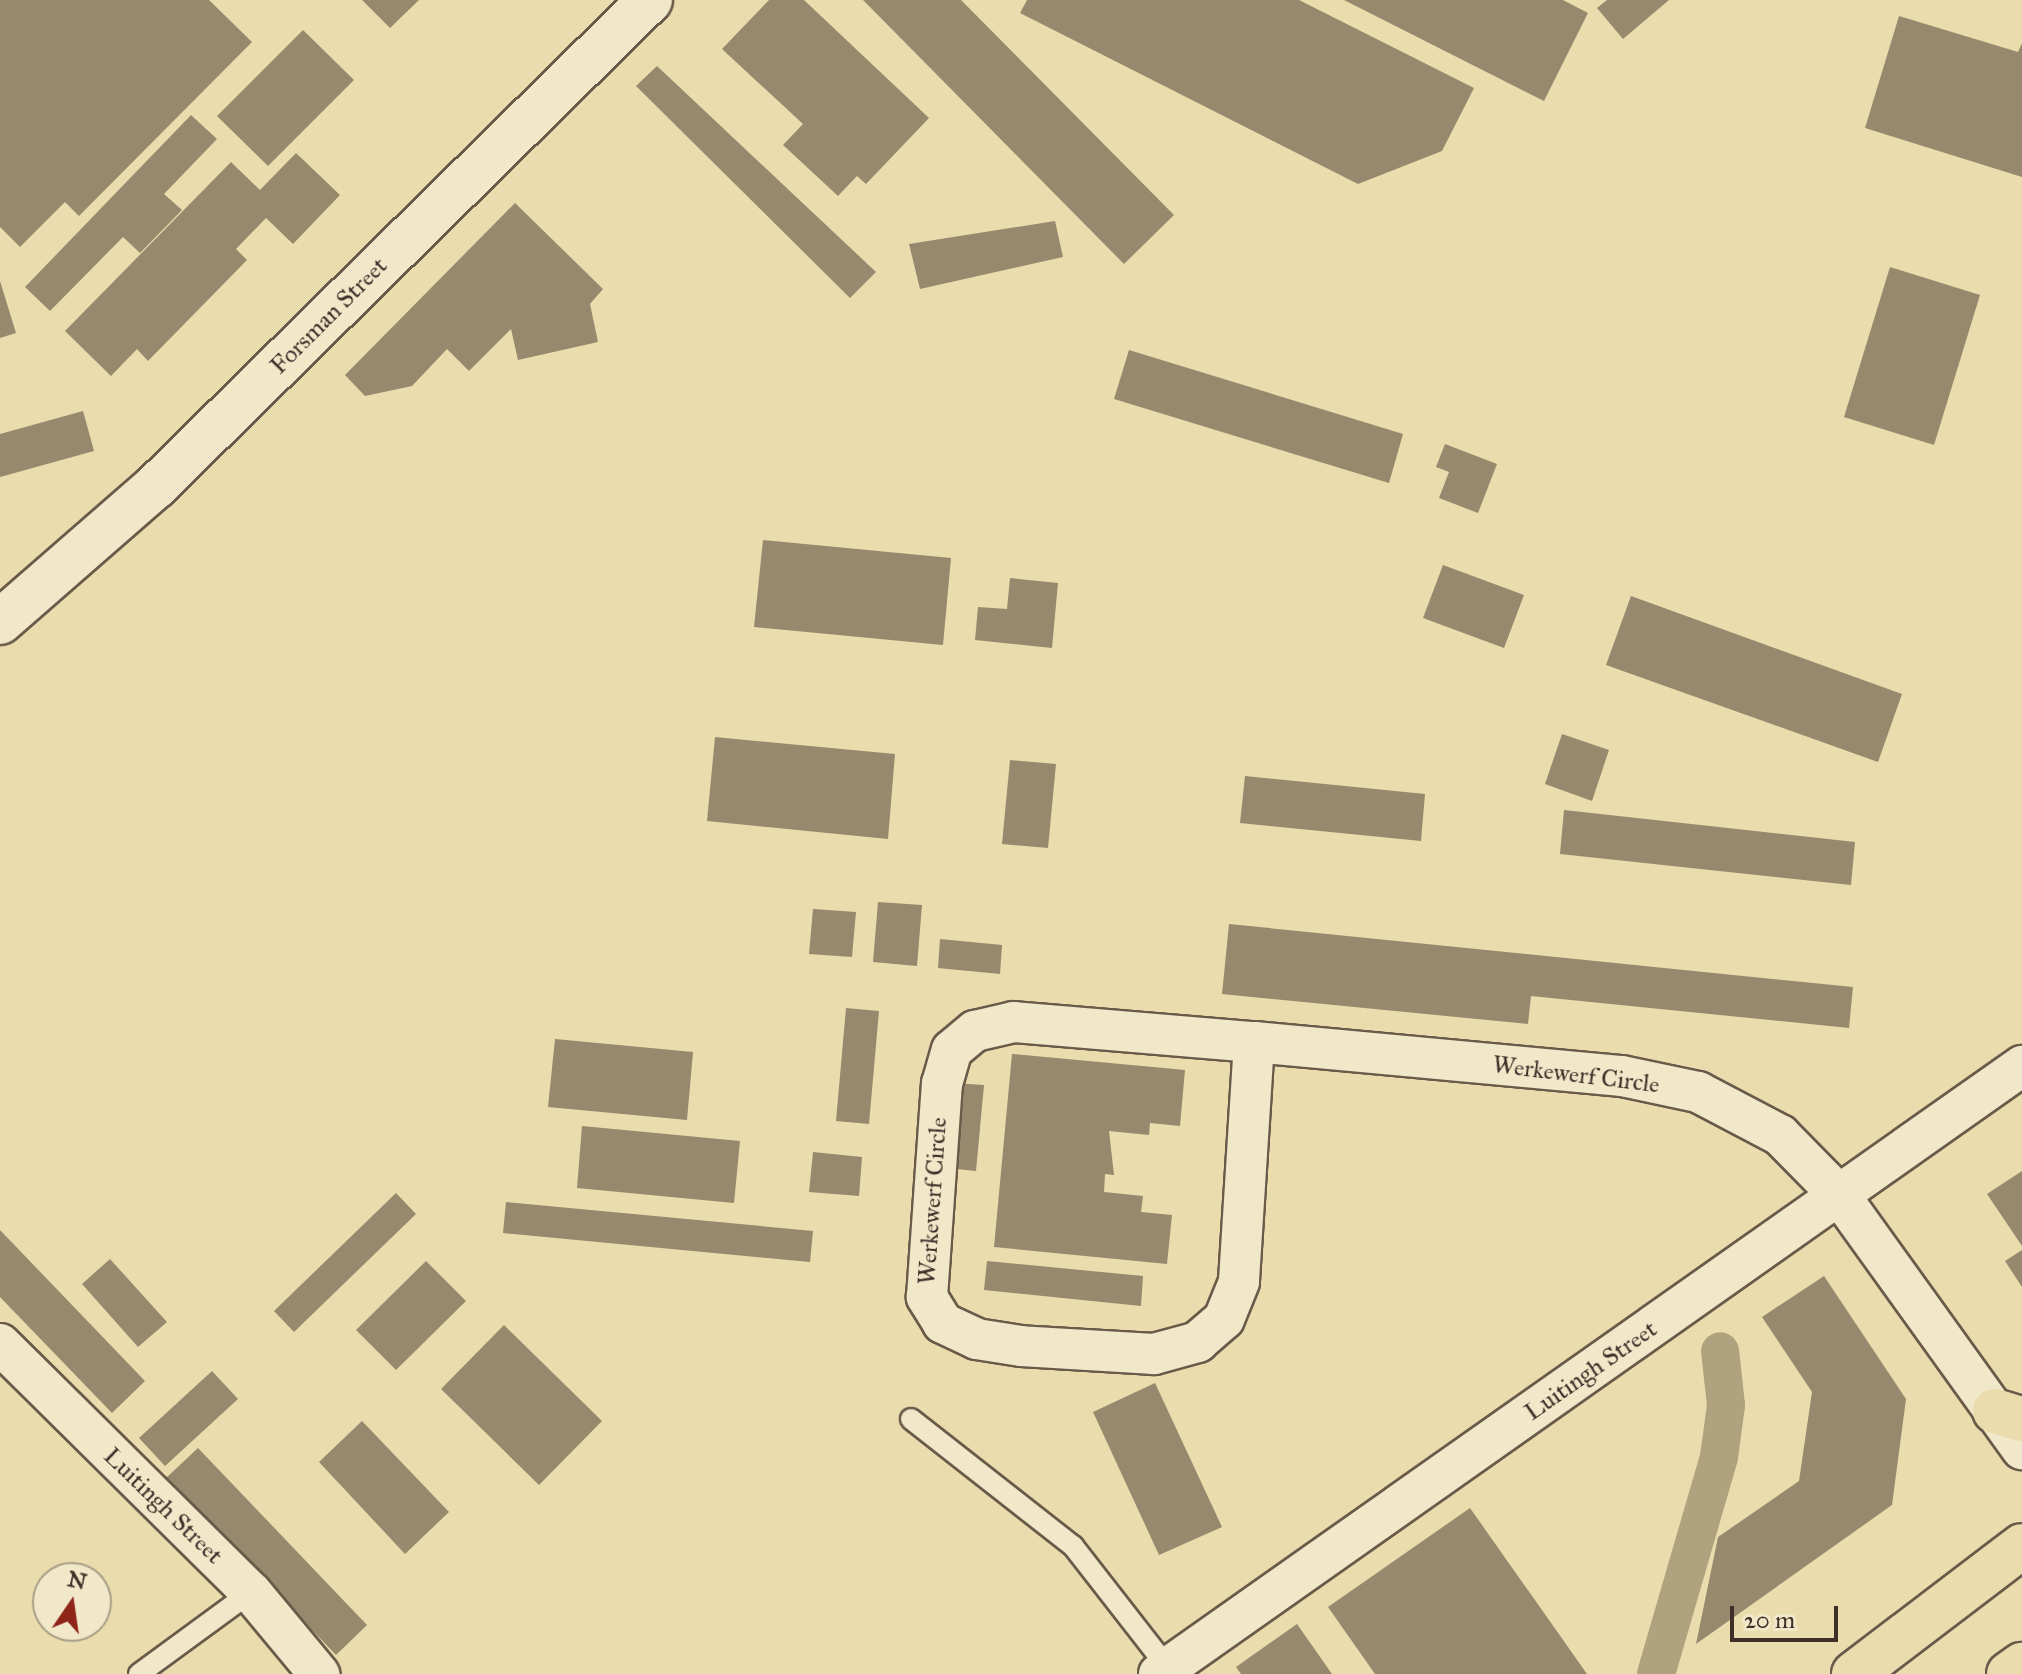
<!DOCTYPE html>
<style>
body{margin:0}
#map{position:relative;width:2022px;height:1674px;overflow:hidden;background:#eadcac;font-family:"IM FELL Great Primer",serif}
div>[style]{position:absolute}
.canal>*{height:38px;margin:-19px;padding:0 19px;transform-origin:19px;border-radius:19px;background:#b0a17f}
.building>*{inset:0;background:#97896d}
.roads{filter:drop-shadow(2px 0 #695a4a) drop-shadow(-2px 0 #695a4a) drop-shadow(0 2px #695a4a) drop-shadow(0 -2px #695a4a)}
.service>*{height:20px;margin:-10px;padding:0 10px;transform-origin:10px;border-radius:10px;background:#f1e8c9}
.minor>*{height:40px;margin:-20px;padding:0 20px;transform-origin:20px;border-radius:20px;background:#f1e8c9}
.tertiary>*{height:44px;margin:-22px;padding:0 22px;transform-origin:22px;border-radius:22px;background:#f1e8c9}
.trunk>*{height:44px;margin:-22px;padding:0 22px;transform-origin:22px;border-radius:22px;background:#eadcac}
span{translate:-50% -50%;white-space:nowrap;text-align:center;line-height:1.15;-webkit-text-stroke:8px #f1e8c9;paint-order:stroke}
.street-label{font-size:24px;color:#3e2f29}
.north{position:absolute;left:32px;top:1562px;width:80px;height:80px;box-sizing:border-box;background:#f1e8c9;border:2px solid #a99e89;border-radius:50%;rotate:13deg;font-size:22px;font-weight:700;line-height:32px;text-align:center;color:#3e2f29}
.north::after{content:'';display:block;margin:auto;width:28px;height:36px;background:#8f2418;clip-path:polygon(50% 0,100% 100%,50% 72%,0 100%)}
.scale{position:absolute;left:1730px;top:1606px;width:108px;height:36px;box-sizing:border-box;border:4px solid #3e2f29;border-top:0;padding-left:10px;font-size:24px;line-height:28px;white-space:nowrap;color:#3e2f29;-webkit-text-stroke:6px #f1e8c9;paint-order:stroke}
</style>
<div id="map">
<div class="canal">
<i style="left:1656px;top:1674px;width:226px;rotate:-73.8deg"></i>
<i style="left:1719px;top:1457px;width:52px;rotate:-82.3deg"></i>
<i style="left:1726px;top:1405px;width:54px;rotate:-96.3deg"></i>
</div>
<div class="building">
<i style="clip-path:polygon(0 0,209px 0,252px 42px,79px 216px,65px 202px,20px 247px,0 227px)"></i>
<i style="clip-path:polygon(362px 0,419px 0,390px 28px)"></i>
<i style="clip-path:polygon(769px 0,804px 0,929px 118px,866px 184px,857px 176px,838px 196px,783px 145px,803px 124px,722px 49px)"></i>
<i style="clip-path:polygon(863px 0,961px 0,1174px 215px,1124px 264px)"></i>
<i style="clip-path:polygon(1027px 0,1299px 0,1474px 88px,1442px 151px,1358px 184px,1020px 13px)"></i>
<i style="clip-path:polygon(1344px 0,1563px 0,1588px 13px,1544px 101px)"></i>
<i style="clip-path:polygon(1607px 0,1669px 0,1623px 39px,1597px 8px)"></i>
<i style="clip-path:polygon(1899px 16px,2018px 52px,2022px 43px,2022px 177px,1865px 128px)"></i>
<i style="clip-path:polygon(303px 30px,354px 80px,268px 166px,217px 116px)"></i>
<i style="clip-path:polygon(657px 66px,876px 272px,850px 298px,636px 86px)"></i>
<i style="clip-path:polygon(191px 115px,217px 139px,164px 194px,182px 210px,140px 253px,123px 237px,50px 311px,25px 287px)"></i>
<i style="clip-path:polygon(296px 153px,340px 195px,293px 244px,266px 218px,236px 249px,247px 260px,148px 361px,137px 349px,111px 376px,65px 331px,231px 162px,260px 190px)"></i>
<i style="clip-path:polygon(515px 203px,603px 289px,590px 304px,598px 342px,518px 360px,511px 329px,469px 371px,447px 349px,412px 386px,365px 396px,345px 375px)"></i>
<i style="clip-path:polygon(1055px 221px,1063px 257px,920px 289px,909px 244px)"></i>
<i style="clip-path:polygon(1890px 267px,1980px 295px,1934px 445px,1844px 417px)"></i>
<i style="clip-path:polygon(0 281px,16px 333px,0 338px)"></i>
<i style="clip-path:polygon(1129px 350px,1403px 434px,1389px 483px,1114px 399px)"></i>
<i style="clip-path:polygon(83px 411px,94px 451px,0 477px,0 434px)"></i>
<i style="clip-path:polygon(1445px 444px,1497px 464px,1478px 513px,1439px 498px,1449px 472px,1436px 467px)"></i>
<i style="clip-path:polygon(763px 540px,951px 558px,943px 645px,754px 627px)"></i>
<i style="clip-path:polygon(1443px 565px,1524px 595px,1504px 648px,1423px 618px)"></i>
<i style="clip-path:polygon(1010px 578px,1058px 583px,1052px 648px,975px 640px,978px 607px,1007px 609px)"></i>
<i style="clip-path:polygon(1631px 596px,1902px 694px,1878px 762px,1606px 665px)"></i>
<i style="clip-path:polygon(1562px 734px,1609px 750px,1592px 801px,1545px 784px)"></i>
<i style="clip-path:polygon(715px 737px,895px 754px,888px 839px,707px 821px)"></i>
<i style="clip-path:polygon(1010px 760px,1056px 764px,1048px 848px,1002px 844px)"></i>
<i style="clip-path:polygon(1245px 776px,1425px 794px,1421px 841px,1240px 823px)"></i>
<i style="clip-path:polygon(1564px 810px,1855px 842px,1851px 885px,1560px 854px)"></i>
<i style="clip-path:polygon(878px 902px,922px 905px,917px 966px,873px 962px)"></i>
<i style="clip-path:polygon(813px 909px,856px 912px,852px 957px,809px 954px)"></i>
<i style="clip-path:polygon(1229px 924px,1853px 987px,1849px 1028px,1531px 996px,1528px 1024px,1222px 994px)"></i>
<i style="clip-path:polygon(940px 939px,1002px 945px,1000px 974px,938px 968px)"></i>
<i style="clip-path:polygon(846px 1008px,879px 1011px,869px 1124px,836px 1121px)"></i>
<i style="clip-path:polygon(555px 1039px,693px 1052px,687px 1120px,548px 1107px)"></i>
<i style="clip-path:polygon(1012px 1054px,1185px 1070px,1180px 1126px,1150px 1123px,1149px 1135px,1109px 1131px,1114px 1175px,1105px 1174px,1104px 1192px,1143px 1196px,1141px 1212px,1172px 1215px,1167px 1264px,994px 1247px)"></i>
<i style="clip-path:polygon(954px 1083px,984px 1085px,976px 1171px,946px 1168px)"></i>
<i style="clip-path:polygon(582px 1126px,740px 1141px,734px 1203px,577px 1188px)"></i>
<i style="clip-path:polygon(813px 1152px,862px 1157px,859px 1196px,809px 1192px)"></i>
<i style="clip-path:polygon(2022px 1171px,2022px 1246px,1987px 1194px)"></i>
<i style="clip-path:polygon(396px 1193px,416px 1214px,294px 1332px,274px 1311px)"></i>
<i style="clip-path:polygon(506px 1202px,813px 1231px,810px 1262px,503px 1233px)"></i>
<i style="clip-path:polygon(0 1230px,145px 1381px,112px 1413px,0 1297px)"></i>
<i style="clip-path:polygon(2022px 1250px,2022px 1287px,2005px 1261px)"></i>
<i style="clip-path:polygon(110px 1259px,167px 1322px,138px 1347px,82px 1284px)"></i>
<i style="clip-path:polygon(426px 1261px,466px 1301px,396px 1370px,356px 1330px)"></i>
<i style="clip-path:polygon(987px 1261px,1143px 1276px,1141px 1306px,984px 1290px)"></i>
<i style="clip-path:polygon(1824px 1276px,1906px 1399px,1892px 1505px,1696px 1644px,1718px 1537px,1799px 1481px,1812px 1392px,1762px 1317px)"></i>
<i style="clip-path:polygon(504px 1325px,602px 1421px,539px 1485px,441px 1389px)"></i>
<i style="clip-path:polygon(212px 1371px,238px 1399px,165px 1466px,139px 1438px)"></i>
<i style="clip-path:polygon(1155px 1383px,1222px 1527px,1159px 1555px,1093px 1412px)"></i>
<i style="clip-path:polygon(362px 1421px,449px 1512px,405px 1554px,319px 1462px)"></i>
<i style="clip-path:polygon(198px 1448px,367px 1625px,336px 1655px,166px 1478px)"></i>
<i style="clip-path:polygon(1470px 1508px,1587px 1674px,1375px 1674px,1328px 1607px)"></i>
<i style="clip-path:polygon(1297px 1624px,1332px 1674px,1241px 1674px,1236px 1667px)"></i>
</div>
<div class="roads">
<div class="service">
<i style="left:911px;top:1419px;width:206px;rotate:38.1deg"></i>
<i style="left:1073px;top:1546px;width:155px;rotate:52.1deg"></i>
<i style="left:139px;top:1674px;width:139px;rotate:-36.2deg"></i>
</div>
<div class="minor">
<i style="left:1254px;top:1042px;width:240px;rotate:93.6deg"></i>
<i style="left:1239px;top:1282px;width:40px;rotate:112deg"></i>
<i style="left:1224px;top:1319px;width:35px;rotate:139deg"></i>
<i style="left:1198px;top:1342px;width:46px;rotate:164.7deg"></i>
<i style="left:1154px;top:1354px;width:133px;rotate:-176.6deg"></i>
<i style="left:1021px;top:1346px;width:45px;rotate:-171deg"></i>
<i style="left:977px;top:1339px;width:38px;rotate:-155deg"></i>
<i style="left:943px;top:1323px;width:31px;rotate:-122deg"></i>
<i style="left:927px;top:1297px;width:214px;rotate:-86deg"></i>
<i style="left:942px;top:1084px;width:35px;rotate:-74deg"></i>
<i style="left:952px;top:1050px;width:30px;rotate:-40deg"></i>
<i style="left:975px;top:1031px;width:40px;rotate:-13deg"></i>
<i style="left:1014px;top:1022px;width:241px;rotate:4.8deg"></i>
<i style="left:1254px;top:1042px;width:370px;rotate:5.3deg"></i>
<i style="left:1622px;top:1076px;width:78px;rotate:11.9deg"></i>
<i style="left:1698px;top:1092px;width:93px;rotate:27.7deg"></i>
<i style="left:1780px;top:1135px;width:86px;rotate:45.5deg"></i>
<i style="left:1840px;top:1196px;width:312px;rotate:54.3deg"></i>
<i style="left:0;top:1344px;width:353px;rotate:44.7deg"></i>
<i style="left:251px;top:1592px;width:107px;rotate:50.3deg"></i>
<i style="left:1159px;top:1674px;width:1056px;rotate:-35.17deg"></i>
</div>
<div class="tertiary">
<i style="left:0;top:622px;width:207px;rotate:-41.1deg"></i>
<i style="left:156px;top:486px;width:693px;rotate:-44.53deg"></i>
</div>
<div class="trunk">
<i style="left:1995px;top:1411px;width:28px;rotate:17deg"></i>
<i style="left:1854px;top:1674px;width:211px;rotate:-37.3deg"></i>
<i style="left:2009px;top:1674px;width:16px;rotate:-35deg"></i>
</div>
</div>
<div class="street-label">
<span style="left:329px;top:316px;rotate:-45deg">Forsman Street</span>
<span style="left:1576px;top:1075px;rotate:7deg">Werkewerf Circle</span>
<span style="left:933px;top:1201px;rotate:-86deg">Werkewerf Circle</span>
<span style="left:1591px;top:1371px;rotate:-35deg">Luitingh Street</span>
<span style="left:163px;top:1506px;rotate:44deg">Luitingh Street</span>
</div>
<div class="north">N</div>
<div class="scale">20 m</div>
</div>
